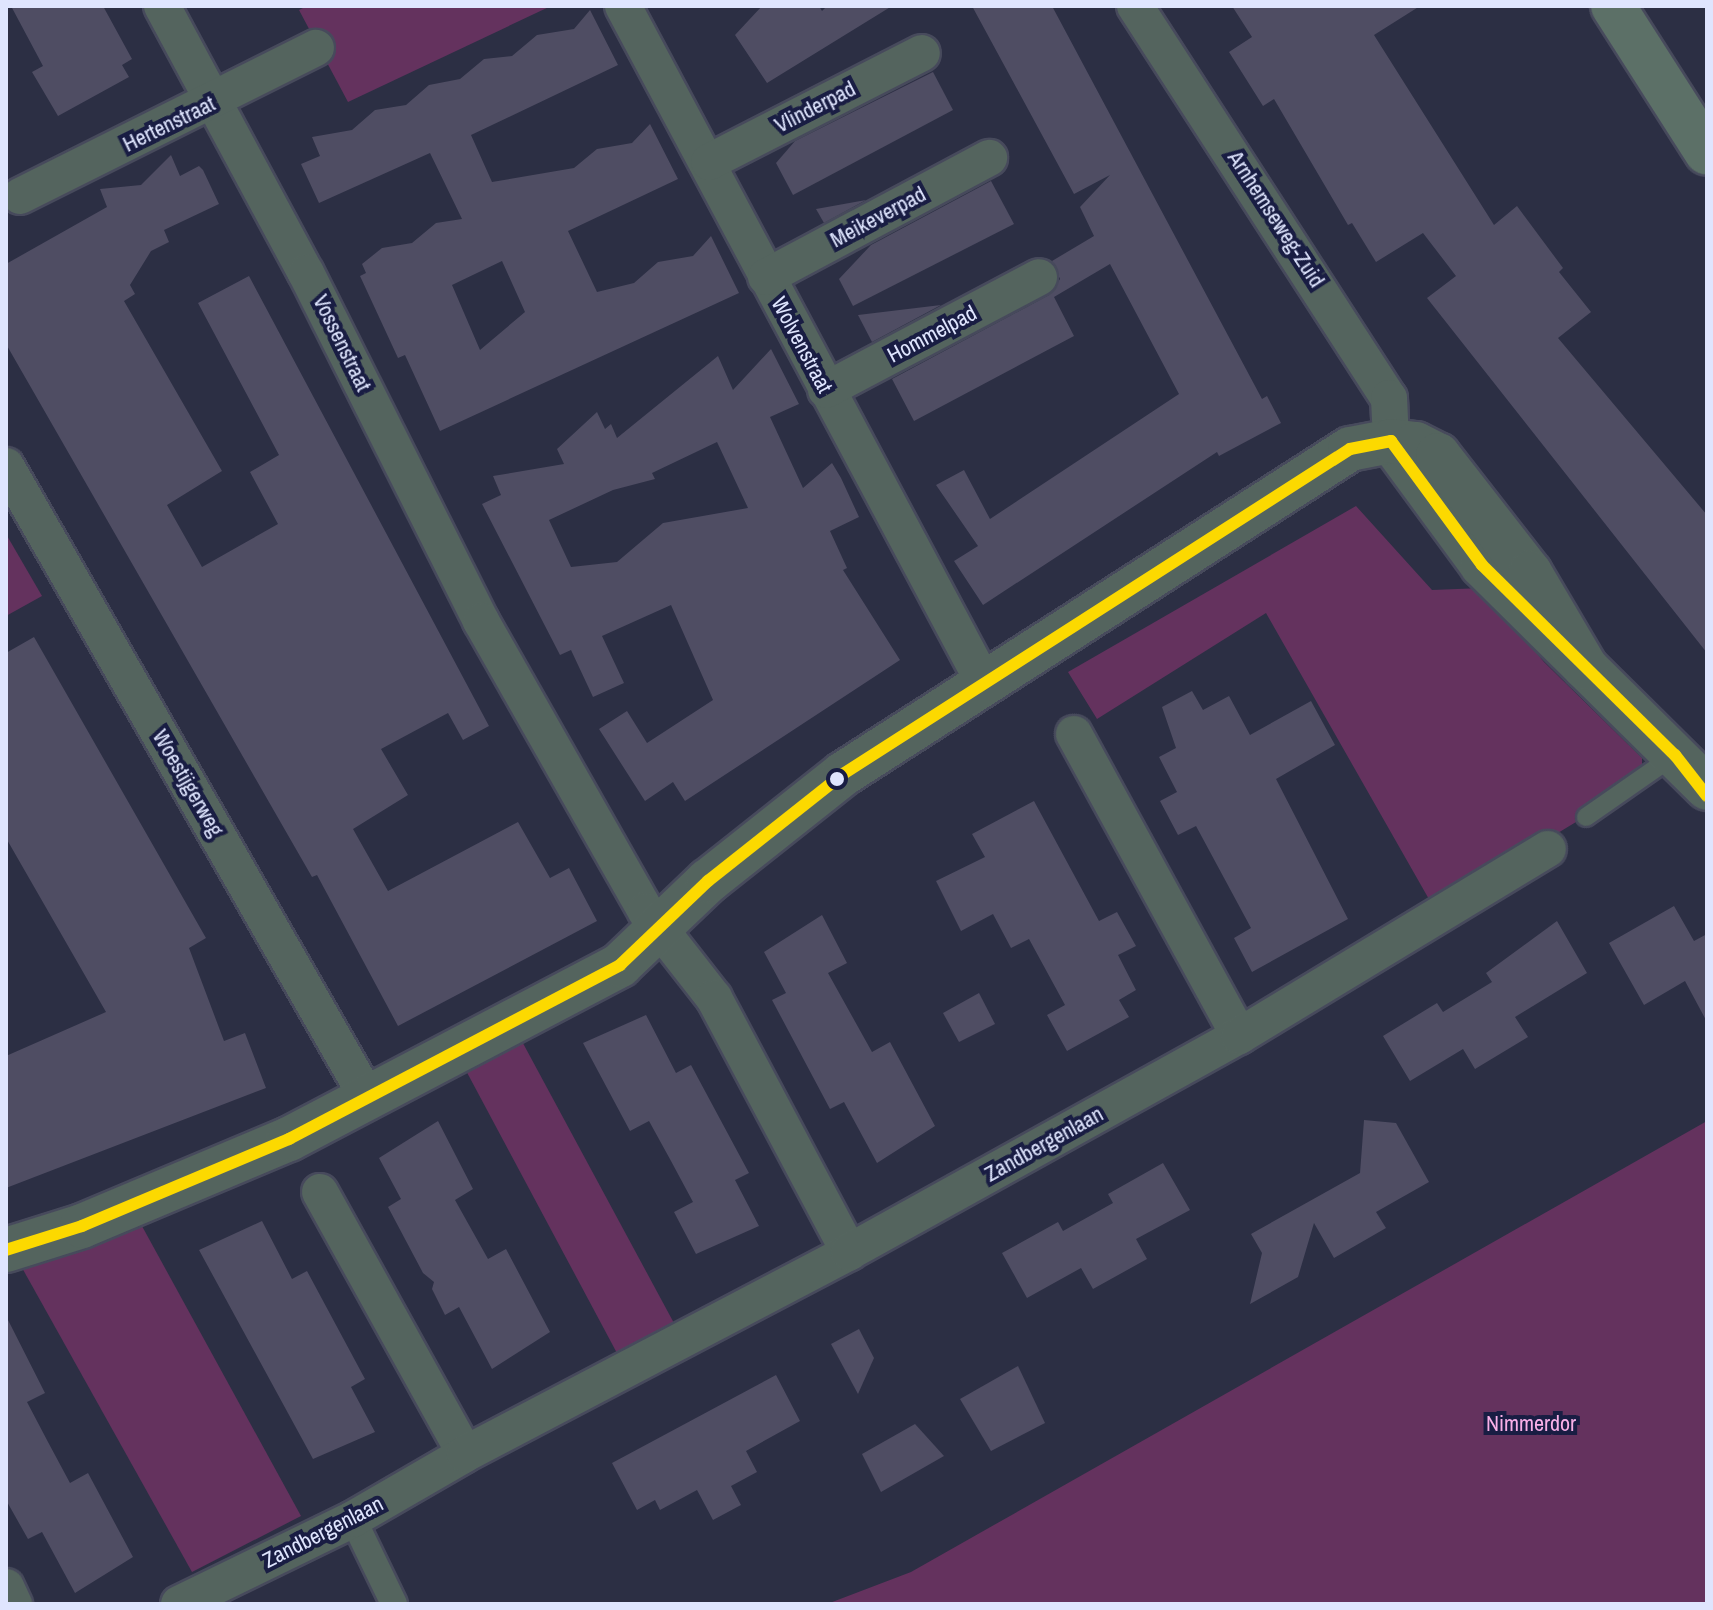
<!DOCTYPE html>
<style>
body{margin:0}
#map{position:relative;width:1713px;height:1610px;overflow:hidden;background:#2c2f44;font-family:"Archivo Narrow",sans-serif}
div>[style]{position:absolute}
.green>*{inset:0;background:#64325e}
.building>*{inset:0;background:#4f4d63}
.roads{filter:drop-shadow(2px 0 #474a5c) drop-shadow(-2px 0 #474a5c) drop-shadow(0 2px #474a5c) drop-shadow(0 -2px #474a5c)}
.service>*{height:18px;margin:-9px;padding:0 9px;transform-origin:9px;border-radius:9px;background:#54645e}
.pedestrian>*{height:26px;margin:-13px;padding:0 13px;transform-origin:13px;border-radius:13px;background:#54645e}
.minor>*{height:36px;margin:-18px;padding:0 18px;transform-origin:18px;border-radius:18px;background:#54645e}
.tertiary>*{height:44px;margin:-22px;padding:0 22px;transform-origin:22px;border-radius:22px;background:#54645e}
.secondary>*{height:44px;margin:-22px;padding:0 22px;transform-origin:22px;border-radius:22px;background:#5c7067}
.bus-1>*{height:12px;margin:-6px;padding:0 6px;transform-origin:6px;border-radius:6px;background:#fcd900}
.dots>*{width:22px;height:22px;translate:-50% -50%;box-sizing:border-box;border:4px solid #191d43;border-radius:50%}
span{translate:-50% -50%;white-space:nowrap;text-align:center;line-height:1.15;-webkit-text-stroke:8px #191d43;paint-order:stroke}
.street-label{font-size:22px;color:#dfe5fe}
.park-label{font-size:22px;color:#fab0e8}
.frame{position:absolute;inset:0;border:8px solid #dfe5fe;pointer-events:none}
</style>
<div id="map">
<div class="green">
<i style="clip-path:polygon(307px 6px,551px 6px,348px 102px,299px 10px)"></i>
<i style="clip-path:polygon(1356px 506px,1432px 590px,1483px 588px,1544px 662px,1642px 758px,1642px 782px,1434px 908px,1266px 613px,1097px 719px,1068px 672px)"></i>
<i style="clip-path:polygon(6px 534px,42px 596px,6px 616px)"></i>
<i style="clip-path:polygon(518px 1034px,675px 1325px,618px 1355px,463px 1065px)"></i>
<i style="clip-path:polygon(1707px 1121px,1707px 1603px,827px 1604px,911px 1572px)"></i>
<i style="clip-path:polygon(137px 1217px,301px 1516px,192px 1572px,21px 1266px)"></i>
</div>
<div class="building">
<i style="clip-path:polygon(11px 6px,103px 6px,132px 59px,122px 65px,129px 77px,58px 116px,32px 72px,43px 66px)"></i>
<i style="clip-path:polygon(762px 6px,819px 6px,822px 11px,827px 6px,892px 6px,767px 83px,735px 35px)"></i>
<i style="clip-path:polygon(972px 6px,1052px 6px,1262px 399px,1267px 396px,1281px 423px,1219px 456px,1217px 452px,983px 605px,954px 561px,978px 546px,936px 485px,964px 470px,990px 519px,1179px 394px,1110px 264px,1054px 297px,1074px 336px,914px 421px,892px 379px,1049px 295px,1060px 279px,1052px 261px,1094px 236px,1080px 207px,1110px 175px,1074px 194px)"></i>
<i style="clip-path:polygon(1232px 6px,1420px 6px,1374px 35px,1494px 225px,1517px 206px,1563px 268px,1559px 272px,1591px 312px,1558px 338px,1707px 515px,1707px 653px,1427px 298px,1456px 276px,1423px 233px,1376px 262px,1352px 223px,1348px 225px,1274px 99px,1263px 106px,1229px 52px,1252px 37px)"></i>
<i style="clip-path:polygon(evenodd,590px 10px,618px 65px,471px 135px,492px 182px,574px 168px,597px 149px,632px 143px,650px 124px,678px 179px,568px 231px,597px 292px,634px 283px,658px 262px,693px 256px,711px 236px,739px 293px,440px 431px,405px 355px,398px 358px,360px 276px,366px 273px,362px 264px,382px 248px,412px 243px,436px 223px,462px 219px,430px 153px,319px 203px,301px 164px,320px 156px,312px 137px,352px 130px,375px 110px,406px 105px,429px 85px,460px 79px,484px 59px,512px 56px,537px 35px,574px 29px,590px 10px,502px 261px,525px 312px,480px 350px,452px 285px,502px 261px)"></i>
<i style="clip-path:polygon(933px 72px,953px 110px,793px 195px,776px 163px,795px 141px)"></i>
<i style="clip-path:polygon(171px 155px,180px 176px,199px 166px,203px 170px,219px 204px,164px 230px,169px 242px,151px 251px,130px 285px,135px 294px,124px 301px,222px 471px,167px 505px,202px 567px,278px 524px,250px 472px,279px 455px,198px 303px,249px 276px,489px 726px,463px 740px,448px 713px,381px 749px,408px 795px,353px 829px,388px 891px,518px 822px,550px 878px,569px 868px,597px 921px,398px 1026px,317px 875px,312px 877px,6px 344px,6px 264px,107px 207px,100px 189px,141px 185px)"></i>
<i style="clip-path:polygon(991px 181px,1014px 224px,853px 306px,839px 279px,871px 245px)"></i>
<i style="clip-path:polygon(866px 200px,824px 223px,816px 209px)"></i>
<i style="clip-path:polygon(941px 305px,872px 342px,858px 315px)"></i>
<i style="clip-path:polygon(evenodd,771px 349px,799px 404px,770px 417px,803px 488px,832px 463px,841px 478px,859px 517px,830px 531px,847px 568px,843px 570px,900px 660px,685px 801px,673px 782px,645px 801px,599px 729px,627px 711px,647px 743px,713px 700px,671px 605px,602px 636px,624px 683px,593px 697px,571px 650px,560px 655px,482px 504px,501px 495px,493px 476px,564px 464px,557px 449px,597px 412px,605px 429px,611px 424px,617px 438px,718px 356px,733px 390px,771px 349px,717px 442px,748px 508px,663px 523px,617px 562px,571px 567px,549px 520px,613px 490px,655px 479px,652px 473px,717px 442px)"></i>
<i style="clip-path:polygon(34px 637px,206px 938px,189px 948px,224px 1041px,245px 1033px,266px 1088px,6px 1188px,6px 1056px,106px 1012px,6px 838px,6px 653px)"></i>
<i style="clip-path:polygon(1192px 691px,1203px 710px,1229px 696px,1250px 735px,1311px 701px,1335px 745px,1276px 779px,1348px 919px,1252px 972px,1234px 938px,1251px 928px,1196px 826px,1178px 835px,1160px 801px,1177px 792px,1159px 757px,1176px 748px,1162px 707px)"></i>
<i style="clip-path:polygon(1034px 801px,1099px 921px,1117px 912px,1136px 946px,1118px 955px,1136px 990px,1119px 1000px,1129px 1017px,1067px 1051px,1047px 1015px,1065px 1005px,1029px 939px,1011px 948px,993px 914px,961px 931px,936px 881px,985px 857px,972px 834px)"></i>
<i style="clip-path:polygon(1674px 906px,1694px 941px,1707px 934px,1707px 1022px,1685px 981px,1644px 1005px,1609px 943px)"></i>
<i style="clip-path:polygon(822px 915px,847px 963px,828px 973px,872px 1052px,890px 1042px,935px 1126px,877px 1163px,844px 1102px,830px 1109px,772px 1000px,786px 993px,764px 952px)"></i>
<i style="clip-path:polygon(1557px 921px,1587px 973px,1515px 1017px,1528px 1037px,1475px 1069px,1463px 1049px,1410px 1081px,1383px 1036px,1437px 1003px,1443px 1012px,1492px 982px,1486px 973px)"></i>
<i style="clip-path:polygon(979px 993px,995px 1024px,959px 1042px,943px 1013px)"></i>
<i style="clip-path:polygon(646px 1015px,676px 1073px,691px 1065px,749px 1173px,735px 1180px,759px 1226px,696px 1254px,674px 1212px,693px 1202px,671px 1161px,649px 1121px,630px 1131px,583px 1043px)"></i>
<i style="clip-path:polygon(1364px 1120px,1396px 1123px,1429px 1182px,1376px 1212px,1386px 1228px,1334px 1258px,1314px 1223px,1298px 1277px,1250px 1304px,1262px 1253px,1251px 1234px,1360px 1173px)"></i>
<i style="clip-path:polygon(438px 1121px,473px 1189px,455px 1200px,488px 1259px,506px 1249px,550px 1332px,492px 1369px,459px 1307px,445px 1315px,432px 1289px,434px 1282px,423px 1273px,388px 1207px,401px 1199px,379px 1158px)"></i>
<i style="clip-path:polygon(1163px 1163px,1190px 1210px,1136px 1239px,1147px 1259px,1093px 1289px,1081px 1268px,1027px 1298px,1002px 1253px,1058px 1222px,1063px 1231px,1113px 1203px,1108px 1194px)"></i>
<i style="clip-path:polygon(262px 1221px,292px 1279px,307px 1271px,365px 1379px,351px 1387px,375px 1432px,313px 1459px,199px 1250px)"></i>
<i style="clip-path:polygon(6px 1316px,45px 1393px,27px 1402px,48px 1442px,70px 1483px,88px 1473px,133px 1557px,75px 1593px,42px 1532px,28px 1539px,6px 1500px)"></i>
<i style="clip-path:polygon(859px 1329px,874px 1358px,858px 1394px,831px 1344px)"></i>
<i style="clip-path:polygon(1018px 1366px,1045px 1423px,991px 1451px,960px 1399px)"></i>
<i style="clip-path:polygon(776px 1375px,800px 1421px,746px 1451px,757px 1472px,731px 1486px,741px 1505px,713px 1520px,697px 1490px,660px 1510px,655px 1500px,637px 1510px,612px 1463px)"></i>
<i style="clip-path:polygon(915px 1424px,944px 1456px,881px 1492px,862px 1454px)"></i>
</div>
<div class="roads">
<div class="service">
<i style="left:1586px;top:817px;width:108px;rotate:-34.9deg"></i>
</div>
<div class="pedestrian">
<i style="left:353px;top:1519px;width:94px;rotate:64.2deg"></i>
</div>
<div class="minor">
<i style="left:162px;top:6px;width:303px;rotate:61.7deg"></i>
<i style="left:306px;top:273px;width:390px;rotate:63.3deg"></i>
<i style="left:481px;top:621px;width:334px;rotate:60.4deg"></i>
<i style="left:646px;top:911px;width:110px;rotate:52deg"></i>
<i style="left:714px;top:998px;width:288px;rotate:62deg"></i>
<i style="left:623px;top:6px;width:767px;rotate:61.93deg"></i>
<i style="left:1135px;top:6px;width:467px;rotate:57.1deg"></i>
<i style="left:1389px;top:398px;width:43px;rotate:87.3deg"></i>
<i style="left:709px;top:162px;width:239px;rotate:-27.1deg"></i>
<i style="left:20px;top:196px;width:331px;rotate:-26.6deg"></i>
<i style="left:766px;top:277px;width:253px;rotate:-28.1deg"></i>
<i style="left:826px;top:390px;width:241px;rotate:-27.9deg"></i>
<i style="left:6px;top:466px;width:731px;rotate:60.21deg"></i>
<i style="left:1074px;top:734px;width:344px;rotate:61.3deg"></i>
<i style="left:320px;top:1192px;width:299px;rotate:61deg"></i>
<i style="left:6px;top:1587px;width:19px;rotate:65deg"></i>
<i style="left:179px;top:1604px;width:194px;rotate:-26deg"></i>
<i style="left:353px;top:1519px;width:129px;rotate:-30.1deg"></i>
<i style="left:465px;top:1454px;width:434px;rotate:-27.7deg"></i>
<i style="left:849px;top:1252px;width:446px;rotate:-29deg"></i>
<i style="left:1239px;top:1036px;width:361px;rotate:-31.2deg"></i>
</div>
<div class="tertiary">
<i style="left:1391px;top:441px;width:154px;rotate:53.7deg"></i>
<i style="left:1482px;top:565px;width:317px;rotate:44.7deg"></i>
<i style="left:6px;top:1250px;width:80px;rotate:-17.5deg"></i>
<i style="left:82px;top:1226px;width:225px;rotate:-22.8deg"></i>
<i style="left:289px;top:1139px;width:374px;rotate:-27.7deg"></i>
<i style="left:620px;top:965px;width:122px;rotate:-43.7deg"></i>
<i style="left:708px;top:881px;width:172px;rotate:-38.4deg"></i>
<i style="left:843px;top:774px;width:602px;rotate:-32.66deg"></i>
<i style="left:1350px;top:449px;width:42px;rotate:-11deg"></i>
<i style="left:1391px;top:441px;width:25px;rotate:7deg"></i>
<i style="left:1416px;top:444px;width:25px;rotate:27deg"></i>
<i style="left:1438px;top:455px;width:150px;rotate:52.1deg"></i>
<i style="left:1530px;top:573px;width:110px;rotate:59.5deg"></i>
</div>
<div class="secondary">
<i style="left:1613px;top:6px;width:174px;rotate:57.4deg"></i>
</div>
</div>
<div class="bus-1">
<i style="left:6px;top:1250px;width:80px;rotate:-17.5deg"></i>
<i style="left:82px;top:1226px;width:225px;rotate:-22.8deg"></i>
<i style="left:289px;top:1139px;width:374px;rotate:-27.7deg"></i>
<i style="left:620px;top:965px;width:122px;rotate:-43.7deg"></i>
<i style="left:708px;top:881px;width:172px;rotate:-38.4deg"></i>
<i style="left:843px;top:774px;width:602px;rotate:-32.66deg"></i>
<i style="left:1350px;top:449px;width:42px;rotate:-11deg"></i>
<i style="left:1391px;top:441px;width:154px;rotate:53.7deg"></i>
<i style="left:1482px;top:565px;width:271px;rotate:44.6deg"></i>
<i style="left:1675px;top:755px;width:52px;rotate:52deg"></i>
</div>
<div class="dots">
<i style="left:837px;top:779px;background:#dfe5fe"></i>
</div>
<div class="street-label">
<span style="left:815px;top:107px;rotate:-27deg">Vlinderpad</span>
<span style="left:169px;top:124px;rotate:-26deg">Hertenstraat</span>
<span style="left:878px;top:217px;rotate:-28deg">Meikeverpad</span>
<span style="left:1276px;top:219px;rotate:57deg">Arnhemseweg-Zuid</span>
<span style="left:932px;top:334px;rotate:-28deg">Hommelpad</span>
<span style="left:342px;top:343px;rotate:64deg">Vossenstraat</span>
<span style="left:802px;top:345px;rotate:62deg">Wolvenstraat</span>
<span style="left:188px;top:783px;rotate:60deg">Woestijgerweg</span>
<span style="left:1044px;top:1144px;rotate:-29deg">Zandbergenlaan</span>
<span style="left:323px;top:1532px;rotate:-27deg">Zandbergenlaan</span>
</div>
<div class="park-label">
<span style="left:1531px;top:1424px">Nimmerdor</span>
</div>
<div class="frame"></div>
</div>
